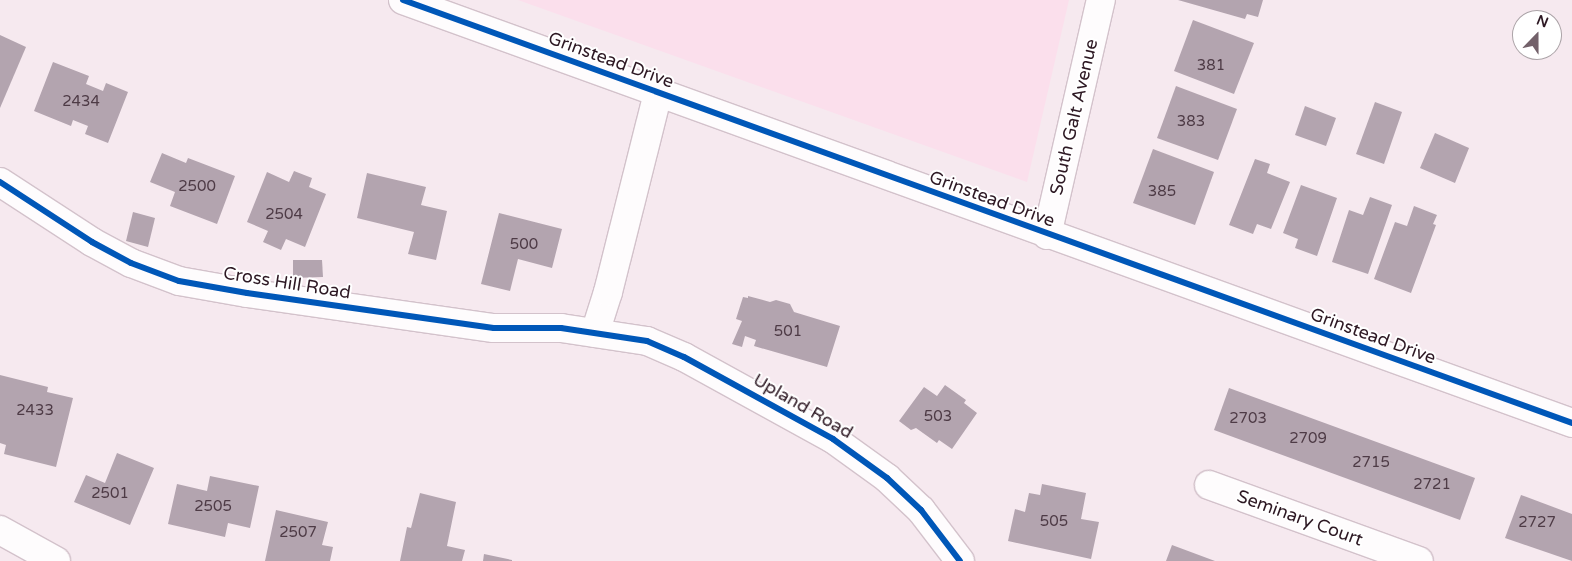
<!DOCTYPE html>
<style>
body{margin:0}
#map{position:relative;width:1572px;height:561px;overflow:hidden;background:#f6e9ef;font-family:"Varela Round",sans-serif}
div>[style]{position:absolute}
.built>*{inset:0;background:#fbdfec}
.building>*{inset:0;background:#b3a4af}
.roads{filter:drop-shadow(1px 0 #d3c2cb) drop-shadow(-1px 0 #d3c2cb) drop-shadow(0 1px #d3c2cb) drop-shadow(0 -1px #d3c2cb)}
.minor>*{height:28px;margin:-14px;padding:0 14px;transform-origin:14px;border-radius:14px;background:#fefcfd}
.cycleway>*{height:6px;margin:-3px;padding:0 3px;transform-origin:3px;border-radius:3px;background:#0057b8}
span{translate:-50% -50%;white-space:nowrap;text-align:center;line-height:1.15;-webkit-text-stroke:4px #fff;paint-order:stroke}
.number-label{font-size:15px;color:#4e3b46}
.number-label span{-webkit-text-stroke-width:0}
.street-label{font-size:18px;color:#2d1823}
.north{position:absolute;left:1512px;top:10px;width:50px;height:50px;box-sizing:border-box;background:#fff;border:1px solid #aba3a7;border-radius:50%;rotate:22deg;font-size:14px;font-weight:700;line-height:20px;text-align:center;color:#2d1823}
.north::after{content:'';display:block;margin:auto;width:18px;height:22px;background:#73616a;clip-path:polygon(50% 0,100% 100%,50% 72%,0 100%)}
</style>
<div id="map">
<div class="built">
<i style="clip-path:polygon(518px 0,1069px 0,1027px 182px)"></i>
</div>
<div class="building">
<i style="clip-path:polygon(1178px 0,1263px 0,1258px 17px,1247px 14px,1245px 19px)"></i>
<i style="clip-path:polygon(1193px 20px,1254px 43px,1234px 94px,1174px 71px)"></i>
<i style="clip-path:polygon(0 35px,26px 47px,0 108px)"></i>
<i style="clip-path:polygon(53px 62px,89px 76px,86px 84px,103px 91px,106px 83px,128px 92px,108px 143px,85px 134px,88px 126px,73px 120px,71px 126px,34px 111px)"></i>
<i style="clip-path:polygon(1176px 86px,1237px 109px,1218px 160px,1157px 138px)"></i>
<i style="clip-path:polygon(1375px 102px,1402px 112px,1384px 164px,1356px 154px)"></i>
<i style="clip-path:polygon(1305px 106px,1336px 118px,1326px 146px,1295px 135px)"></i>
<i style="clip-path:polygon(1435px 133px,1469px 148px,1455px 183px,1420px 168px)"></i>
<i style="clip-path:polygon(1153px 149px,1214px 172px,1195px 225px,1133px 203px)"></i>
<i style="clip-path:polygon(162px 153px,186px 163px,188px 158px,235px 176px,217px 224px,170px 206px,175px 192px,150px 182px)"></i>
<i style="clip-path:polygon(1255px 159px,1270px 164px,1267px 173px,1290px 182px,1271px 229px,1257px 224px,1253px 234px,1229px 225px)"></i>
<i style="clip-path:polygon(294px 171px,312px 178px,309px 187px,326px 194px,305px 247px,286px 239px,281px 250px,263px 242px,268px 231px,247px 222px,267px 172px,289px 182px)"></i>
<i style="clip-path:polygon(367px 173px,426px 187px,421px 205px,447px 211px,436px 260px,408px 254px,414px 232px,357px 218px)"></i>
<i style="clip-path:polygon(1301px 185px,1337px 198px,1317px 256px,1295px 248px,1298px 239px,1283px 233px)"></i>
<i style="clip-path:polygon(1370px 197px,1392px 205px,1368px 274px,1332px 262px,1349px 210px,1363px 215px)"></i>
<i style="clip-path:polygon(1414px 206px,1437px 215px,1433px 224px,1436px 225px,1411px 293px,1374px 279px,1395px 222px,1407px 226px)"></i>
<i style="clip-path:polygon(133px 212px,155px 218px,148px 247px,126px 241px)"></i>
<i style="clip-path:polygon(499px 213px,562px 229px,552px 268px,518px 259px,510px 291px,481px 284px)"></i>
<i style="clip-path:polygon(293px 260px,322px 260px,323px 277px,293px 278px)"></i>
<i style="clip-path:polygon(748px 296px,770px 302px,776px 300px,790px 304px,794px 312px,840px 326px,827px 367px,754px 346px,756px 340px,745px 336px,742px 347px,732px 344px,742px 321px,736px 319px,743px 297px,748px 298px)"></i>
<i style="clip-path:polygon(0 375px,48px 387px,47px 392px,73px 398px,56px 467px,4px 454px,6px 445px,0 443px)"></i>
<i style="clip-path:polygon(945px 385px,966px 400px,964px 403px,977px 413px,952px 449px,939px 440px,937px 443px,916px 428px,911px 430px,899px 421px,924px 387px,937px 396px)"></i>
<i style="clip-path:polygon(1229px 388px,1475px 478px,1460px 520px,1214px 430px)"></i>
<i style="clip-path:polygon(117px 453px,154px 468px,130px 525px,74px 502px,86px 475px,105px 483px)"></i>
<i style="clip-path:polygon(210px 476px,259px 486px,250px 528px,228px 523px,225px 537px,168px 524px,177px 484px,207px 491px)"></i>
<i style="clip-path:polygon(1042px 484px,1086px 493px,1081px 519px,1099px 522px,1091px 559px,1008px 541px,1015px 509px,1025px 512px,1029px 493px,1040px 495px)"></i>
<i style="clip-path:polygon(420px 493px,456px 502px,447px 546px,465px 550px,462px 561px,400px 561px,407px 527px,411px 528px)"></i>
<i style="clip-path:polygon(1521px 495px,1572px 514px,1572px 561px,1505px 538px)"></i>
<i style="clip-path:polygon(276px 510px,328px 522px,322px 545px,333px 547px,330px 561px,265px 561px)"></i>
<i style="clip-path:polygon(1172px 545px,1215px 561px,1166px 561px)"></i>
<i style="clip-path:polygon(484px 554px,512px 560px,512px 561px,483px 561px)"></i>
</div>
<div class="roads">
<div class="minor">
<i style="left:403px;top:0;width:1243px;rotate:19.89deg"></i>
<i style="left:0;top:182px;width:110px;rotate:33.1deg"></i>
<i style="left:92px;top:242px;width:44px;rotate:28.3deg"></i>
<i style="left:131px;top:263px;width:51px;rotate:20.6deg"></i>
<i style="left:179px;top:281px;width:69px;rotate:10deg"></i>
<i style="left:247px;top:293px;width:249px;rotate:8.1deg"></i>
<i style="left:494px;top:328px;width:67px"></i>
<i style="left:561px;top:328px;width:87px;rotate:8.6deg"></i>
<i style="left:647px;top:341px;width:40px;rotate:23.4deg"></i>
<i style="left:684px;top:357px;width:170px;rotate:28.8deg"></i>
<i style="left:833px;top:439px;width:67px;rotate:35.8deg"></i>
<i style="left:887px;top:478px;width:47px;rotate:43.3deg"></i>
<i style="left:921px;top:510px;width:64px;rotate:52.6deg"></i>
<i style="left:1047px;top:235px;width:241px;rotate:-77.1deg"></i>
<i style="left:595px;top:333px;width:43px;rotate:-72.4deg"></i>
<i style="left:608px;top:292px;width:205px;rotate:-75.9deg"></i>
<i style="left:1209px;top:485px;width:223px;rotate:19.9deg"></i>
<i style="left:0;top:530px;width:64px;rotate:29deg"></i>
</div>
</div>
<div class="cycleway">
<i style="left:403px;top:0;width:1243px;rotate:19.89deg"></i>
<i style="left:0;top:182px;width:110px;rotate:33.1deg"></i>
<i style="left:92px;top:242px;width:44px;rotate:28.3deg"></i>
<i style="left:131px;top:263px;width:51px;rotate:20.6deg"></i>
<i style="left:179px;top:281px;width:69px;rotate:10deg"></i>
<i style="left:247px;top:293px;width:249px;rotate:8.1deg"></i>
<i style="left:494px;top:328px;width:67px"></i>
<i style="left:561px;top:328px;width:87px;rotate:8.6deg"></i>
<i style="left:647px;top:341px;width:40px;rotate:23.4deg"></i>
<i style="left:684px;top:357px;width:170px;rotate:28.8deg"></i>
<i style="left:833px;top:439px;width:67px;rotate:35.8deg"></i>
<i style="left:887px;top:478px;width:47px;rotate:43.3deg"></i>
<i style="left:921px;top:510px;width:64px;rotate:52.6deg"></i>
</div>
<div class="number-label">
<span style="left:1211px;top:66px">381</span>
<span style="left:81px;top:102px">2434</span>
<span style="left:1191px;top:122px">383</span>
<span style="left:197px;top:187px">2500</span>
<span style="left:1162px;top:192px">385</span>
<span style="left:284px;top:215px">2504</span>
<span style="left:524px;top:245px">500</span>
<span style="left:788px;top:332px">501</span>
<span style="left:35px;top:411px">2433</span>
<span style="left:938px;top:417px">503</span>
<span style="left:1248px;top:419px">2703</span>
<span style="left:1308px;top:439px">2709</span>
<span style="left:1371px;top:463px">2715</span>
<span style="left:1432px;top:485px">2721</span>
<span style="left:110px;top:494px">2501</span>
<span style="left:213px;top:507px">2505</span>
<span style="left:1054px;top:522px">505</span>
<span style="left:1537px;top:523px">2727</span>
<span style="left:298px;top:533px">2507</span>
</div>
<div class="street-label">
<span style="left:611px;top:60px;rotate:20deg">Grinstead Drive</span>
<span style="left:1074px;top:117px;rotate:-77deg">South Galt Avenue</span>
<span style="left:992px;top:199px;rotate:20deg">Grinstead Drive</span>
<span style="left:287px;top:283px;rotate:9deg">Cross Hill Road</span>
<span style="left:1373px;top:336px;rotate:20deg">Grinstead Drive</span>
<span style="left:803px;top:406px;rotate:30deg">Upland Road</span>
<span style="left:1300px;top:518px;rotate:20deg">Seminary Court</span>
</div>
<div class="north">N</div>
</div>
